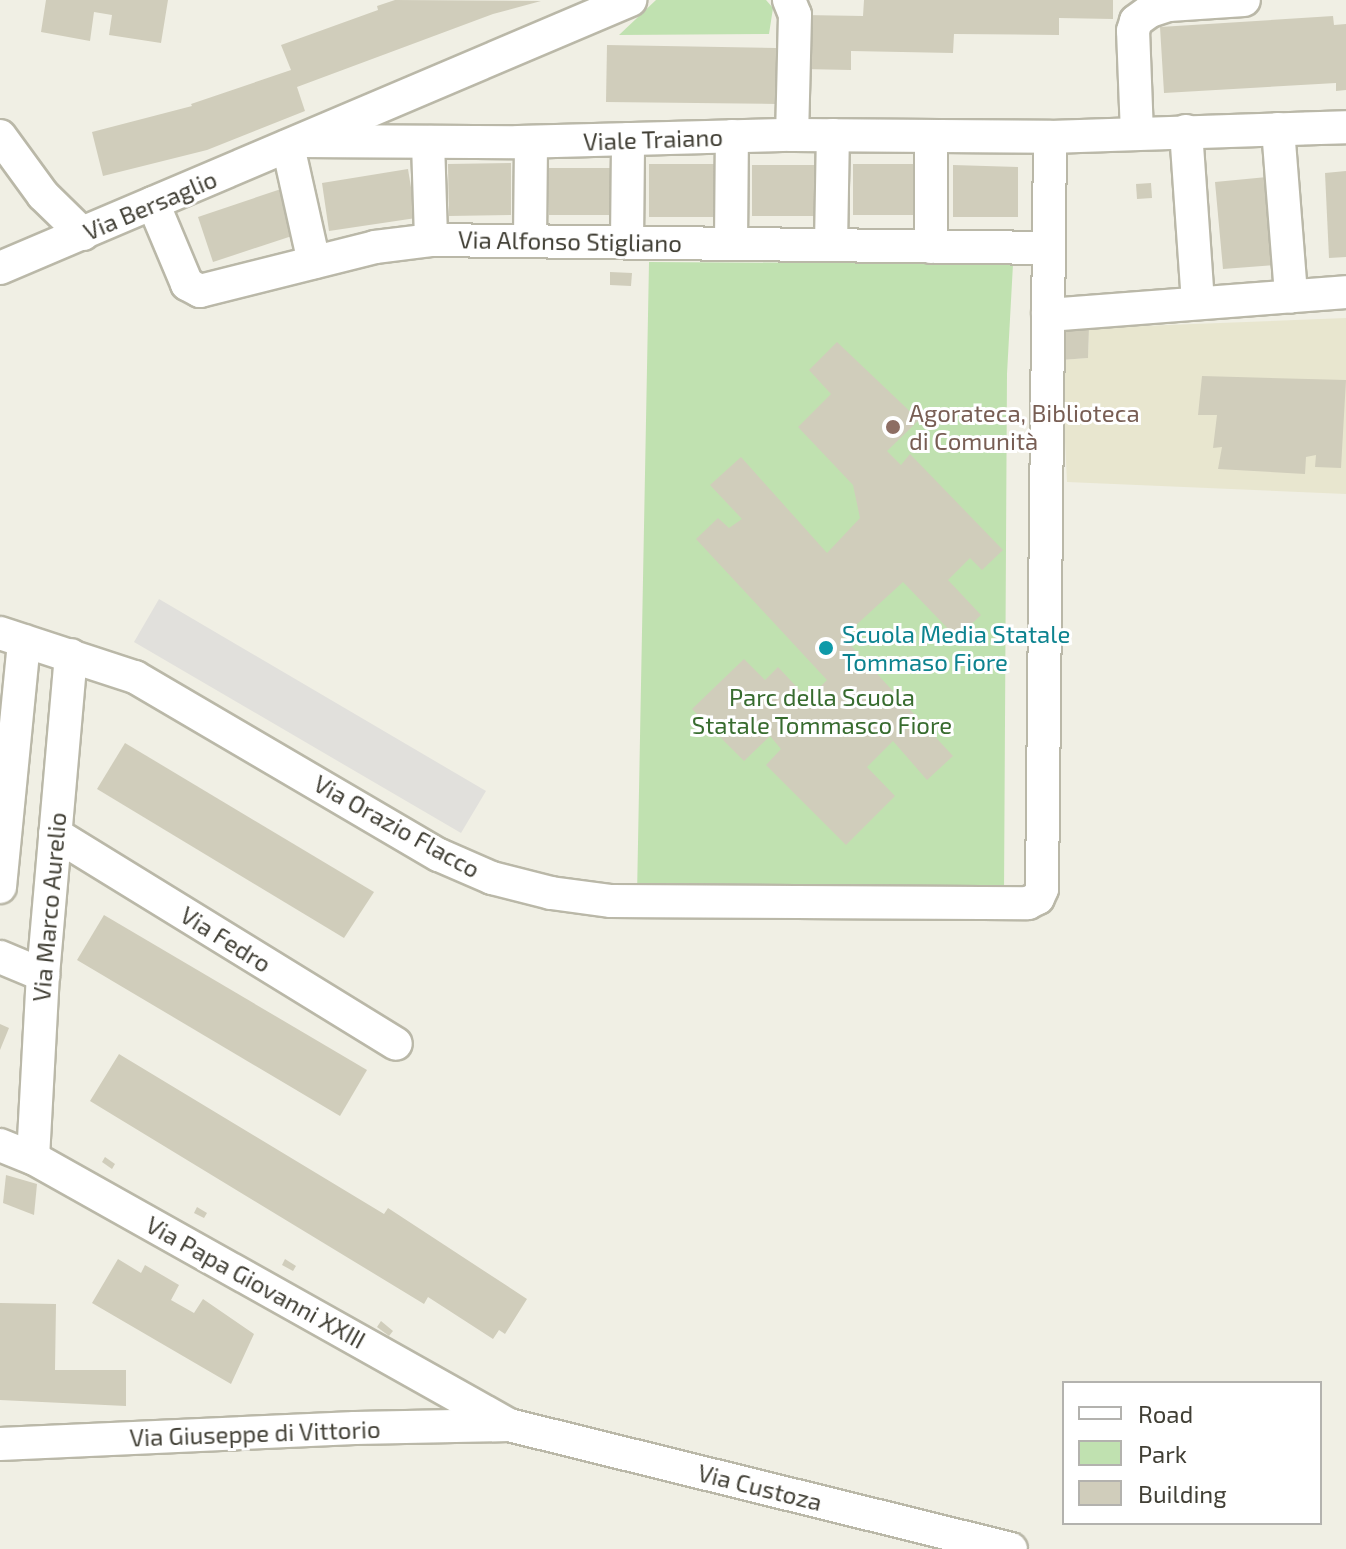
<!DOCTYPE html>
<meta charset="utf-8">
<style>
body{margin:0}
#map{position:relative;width:1346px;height:1549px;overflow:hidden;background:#f0efe4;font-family:"Exo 2",sans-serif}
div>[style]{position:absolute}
.education>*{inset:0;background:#e8e6cf}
.green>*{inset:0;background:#c0e1b0}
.parking>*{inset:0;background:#e1e0dc}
.building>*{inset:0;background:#d0cdbb}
.roads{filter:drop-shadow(2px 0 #bab8a8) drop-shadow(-2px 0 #bab8a8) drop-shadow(0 2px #bab8a8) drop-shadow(0 -2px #bab8a8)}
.street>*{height:32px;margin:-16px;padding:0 16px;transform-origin:16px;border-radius:16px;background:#fff}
.dots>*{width:22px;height:22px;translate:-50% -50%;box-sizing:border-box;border:4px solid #fff;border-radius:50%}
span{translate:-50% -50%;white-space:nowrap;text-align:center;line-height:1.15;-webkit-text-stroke:6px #fff;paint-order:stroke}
.street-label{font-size:24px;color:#413f35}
.education-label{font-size:24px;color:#785e54}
.left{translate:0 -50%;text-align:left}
.culture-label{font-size:24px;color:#0d838f}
.park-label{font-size:24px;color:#386c2f}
.legend{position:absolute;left:1062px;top:1381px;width:260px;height:144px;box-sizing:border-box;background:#fff;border:2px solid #b3b2ae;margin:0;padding:10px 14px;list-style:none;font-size:24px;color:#413f35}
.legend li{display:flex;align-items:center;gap:16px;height:40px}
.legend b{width:40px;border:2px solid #b3b2ae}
</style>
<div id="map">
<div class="education">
<i style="clip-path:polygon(1346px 318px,1346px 494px,1067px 482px,1061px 360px,1088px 358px,1089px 328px)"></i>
</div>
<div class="green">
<i style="clip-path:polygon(656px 0,766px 0,773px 8px,769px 34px,619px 35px)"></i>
<i style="clip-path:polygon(649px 262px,1013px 264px,1007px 374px,1004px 896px,637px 896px)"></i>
</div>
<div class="parking">
<i style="clip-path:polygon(159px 599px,486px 791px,461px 833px,134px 642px)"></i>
</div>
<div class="building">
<i style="clip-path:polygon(46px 0,168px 0,161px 43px,109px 35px,112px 15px,94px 12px,90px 41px,41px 32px)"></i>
<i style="clip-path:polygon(395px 0,541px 1px,493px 14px,297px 87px,305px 111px,207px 150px,103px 176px,92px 132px,192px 106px,191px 104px,291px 70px,281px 45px,378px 10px,377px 6px)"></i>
<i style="clip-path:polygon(864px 0,1113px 0,1113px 19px,1059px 18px,1059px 35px,954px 34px,953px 53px,851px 51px,851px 70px,803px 69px,804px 15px,863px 16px)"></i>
<i style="clip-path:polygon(1333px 16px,1334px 25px,1346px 24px,1346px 90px,1336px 91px,1336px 83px,1164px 93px,1160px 27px)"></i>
<i style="clip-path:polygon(607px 45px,776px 48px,777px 104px,606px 102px)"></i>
<i style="clip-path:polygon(511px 163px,511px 215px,449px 216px,448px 164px)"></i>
<i style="clip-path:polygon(649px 164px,714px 164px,715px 217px,649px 217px)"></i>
<i style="clip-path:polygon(853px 164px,916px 164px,916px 215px,853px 215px)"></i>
<i style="clip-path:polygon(752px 165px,816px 165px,816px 216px,752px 216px)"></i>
<i style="clip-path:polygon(953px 165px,1018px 167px,1018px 217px,953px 217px)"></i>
<i style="clip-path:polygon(549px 168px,612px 168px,612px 215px,549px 215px)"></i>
<i style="clip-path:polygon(408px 169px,416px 218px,329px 231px,322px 183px)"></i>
<i style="clip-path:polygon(1346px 171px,1346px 257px,1329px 258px,1325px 173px)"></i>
<i style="clip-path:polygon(1267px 177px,1274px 265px,1223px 269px,1215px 182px)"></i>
<i style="clip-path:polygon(1151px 183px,1152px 198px,1137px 199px,1136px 184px)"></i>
<i style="clip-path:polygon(281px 189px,295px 235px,213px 262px,198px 217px)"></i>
<i style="clip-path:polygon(610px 272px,632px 273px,631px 286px,610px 285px)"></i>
<i style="clip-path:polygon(1060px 328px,1089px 328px,1088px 358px,1061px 360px)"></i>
<i style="clip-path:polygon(837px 342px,919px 420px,887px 451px,901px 465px,910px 454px,1003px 550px,982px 570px,970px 558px,948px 580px,981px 615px,957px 638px,903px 582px,843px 637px,953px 756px,927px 780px,893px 741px,867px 767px,895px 796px,846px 845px,766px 765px,781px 749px,770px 736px,744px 761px,692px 709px,744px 659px,765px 680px,778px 667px,808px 699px,827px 680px,696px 539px,718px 518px,729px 528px,742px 519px,710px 485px,741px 457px,827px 553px,860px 518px,853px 485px,798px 427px,831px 394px,809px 370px)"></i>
<i style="clip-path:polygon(1202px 376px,1346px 380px,1341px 468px,1315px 467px,1316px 455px,1306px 457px,1305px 474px,1218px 469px,1222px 447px,1213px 448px,1217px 415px,1198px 415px)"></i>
<i style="clip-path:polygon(125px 743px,374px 892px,344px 938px,97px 789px)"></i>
<i style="clip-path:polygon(104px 915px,367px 1070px,340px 1116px,77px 960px)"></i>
<i style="clip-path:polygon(0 1024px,9px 1028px,0 1050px)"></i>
<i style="clip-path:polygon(119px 1054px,384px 1214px,388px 1208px,527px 1299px,505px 1334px,499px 1330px,493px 1339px,428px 1297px,424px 1304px,90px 1101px)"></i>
<i style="clip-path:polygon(105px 1157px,115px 1164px,112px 1169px,102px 1162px)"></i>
<i style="clip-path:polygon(6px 1175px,37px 1184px,34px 1215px,3px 1203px)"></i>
<i style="clip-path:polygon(197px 1207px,207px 1213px,204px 1218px,194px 1213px)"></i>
<i style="clip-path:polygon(118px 1259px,141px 1273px,145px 1265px,179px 1285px,171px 1300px,194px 1313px,203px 1299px,254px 1334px,231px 1384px,92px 1303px)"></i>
<i style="clip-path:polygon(285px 1259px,296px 1266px,293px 1271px,282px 1265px)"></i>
<i style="clip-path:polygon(0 1303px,56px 1304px,55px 1370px,126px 1370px,126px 1406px,0 1400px)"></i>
<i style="clip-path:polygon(381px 1321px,393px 1331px,389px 1336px,377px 1327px)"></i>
</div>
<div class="roads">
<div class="street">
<i style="left:789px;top:0;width:16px;rotate:68deg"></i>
<i style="left:795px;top:15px;width:120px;rotate:91.4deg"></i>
<i style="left:1278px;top:129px;width:168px;rotate:85.5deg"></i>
<i style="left:1186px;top:131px;width:172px;rotate:86deg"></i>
<i style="left:1137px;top:134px;width:103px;rotate:-92.2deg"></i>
<i style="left:1133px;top:31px;width:10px;rotate:-73deg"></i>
<i style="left:1136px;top:21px;width:17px;rotate:-36deg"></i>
<i style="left:1150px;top:11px;width:20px;rotate:-18deg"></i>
<i style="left:1169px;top:5px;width:75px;rotate:-3.8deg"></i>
<i style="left:0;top:136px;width:73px;rotate:53.9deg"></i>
<i style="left:43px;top:195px;width:56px;rotate:44.3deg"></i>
<i style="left:300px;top:141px;width:218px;rotate:0.3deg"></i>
<i style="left:518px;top:142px;width:274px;rotate:-1.5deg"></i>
<i style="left:792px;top:135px;width:258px;rotate:0.4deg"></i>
<i style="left:1050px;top:137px;width:296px;rotate:-1.9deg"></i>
<i style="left:428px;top:142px;width:98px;rotate:88.2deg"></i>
<i style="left:288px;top:146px;width:119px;rotate:77.4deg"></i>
<i style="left:153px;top:203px;width:88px;rotate:67.2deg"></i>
<i style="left:187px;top:284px;width:15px;rotate:28deg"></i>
<i style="left:200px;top:291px;width:180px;rotate:-14.1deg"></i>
<i style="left:375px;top:247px;width:56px;rotate:-7.1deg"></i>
<i style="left:431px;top:240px;width:617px;rotate:0.74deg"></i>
<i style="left:530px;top:240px;width:98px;rotate:-89.4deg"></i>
<i style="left:627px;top:242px;width:103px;rotate:-89.4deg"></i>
<i style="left:731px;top:243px;width:107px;rotate:-89.5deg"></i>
<i style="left:831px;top:245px;width:110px;rotate:-89deg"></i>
<i style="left:931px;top:247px;width:111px;rotate:-90deg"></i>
<i style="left:0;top:268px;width:685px;rotate:-23.04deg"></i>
<i style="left:1048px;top:315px;width:299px;rotate:-4.4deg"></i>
<i style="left:0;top:633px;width:142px;rotate:18.1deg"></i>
<i style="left:135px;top:677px;width:352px;rotate:30.4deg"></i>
<i style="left:439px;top:855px;width:58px;rotate:23.5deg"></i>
<i style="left:492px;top:878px;width:61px;rotate:14.3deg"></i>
<i style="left:551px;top:893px;width:61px;rotate:7.6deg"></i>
<i style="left:611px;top:901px;width:417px;rotate:0.3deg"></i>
<i style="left:1028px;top:903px;width:11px;rotate:-27deg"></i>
<i style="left:1038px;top:898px;width:10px;rotate:-66deg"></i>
<i style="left:1042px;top:889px;width:752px;rotate:-89.39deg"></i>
<i style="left:55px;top:834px;width:400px;rotate:31.6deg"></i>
<i style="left:0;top:887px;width:247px;rotate:-84.4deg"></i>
<i style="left:0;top:957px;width:47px;rotate:22.7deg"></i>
<i style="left:0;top:1145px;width:35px;rotate:22deg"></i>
<i style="left:33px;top:1158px;width:546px;rotate:29.29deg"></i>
<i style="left:33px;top:1158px;width:183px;rotate:-86.9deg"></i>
<i style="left:43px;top:975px;width:321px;rotate:-85deg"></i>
<i style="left:0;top:1444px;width:355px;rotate:-2.6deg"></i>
<i style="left:355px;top:1428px;width:154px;rotate:-1.1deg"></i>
<i style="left:509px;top:1425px;width:517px;rotate:13.87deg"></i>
</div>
</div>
<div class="dots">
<i style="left:893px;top:427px;background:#8d6e63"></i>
<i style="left:826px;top:648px;background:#0f9aa8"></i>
</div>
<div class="street-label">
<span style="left:653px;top:139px;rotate:-2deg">Viale Traiano</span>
<span style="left:150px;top:205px;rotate:-23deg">Via Bersaglio</span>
<span style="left:570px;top:241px;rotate:1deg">Via Alfonso Stigliano</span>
<span style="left:397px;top:826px;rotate:29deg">Via Orazio Flacco</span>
<span style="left:49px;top:907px;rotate:-85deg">Via Marco Aurelio</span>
<span style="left:226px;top:939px;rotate:32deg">Via Fedro</span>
<span style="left:256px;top:1282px;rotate:29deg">Via Papa Giovanni XXIII</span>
<span style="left:255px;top:1433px;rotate:-2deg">Via Giuseppe di Vittorio</span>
<span style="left:760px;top:1487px;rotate:14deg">Via Custoza</span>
</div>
<div class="education-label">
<span class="left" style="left:909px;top:427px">Agorateca, Biblioteca<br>di Comunità</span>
</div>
<div class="culture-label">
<span class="left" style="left:842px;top:648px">Scuola Media Statale<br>Tommaso Fiore</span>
</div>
<div class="park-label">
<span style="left:822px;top:711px">Parc della Scuola<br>Statale Tommasco Fiore</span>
</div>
<ul class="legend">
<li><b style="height:10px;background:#fff"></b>Road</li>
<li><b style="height:22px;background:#c0e1b0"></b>Park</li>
<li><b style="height:22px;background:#d0cdbb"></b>Building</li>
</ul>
</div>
